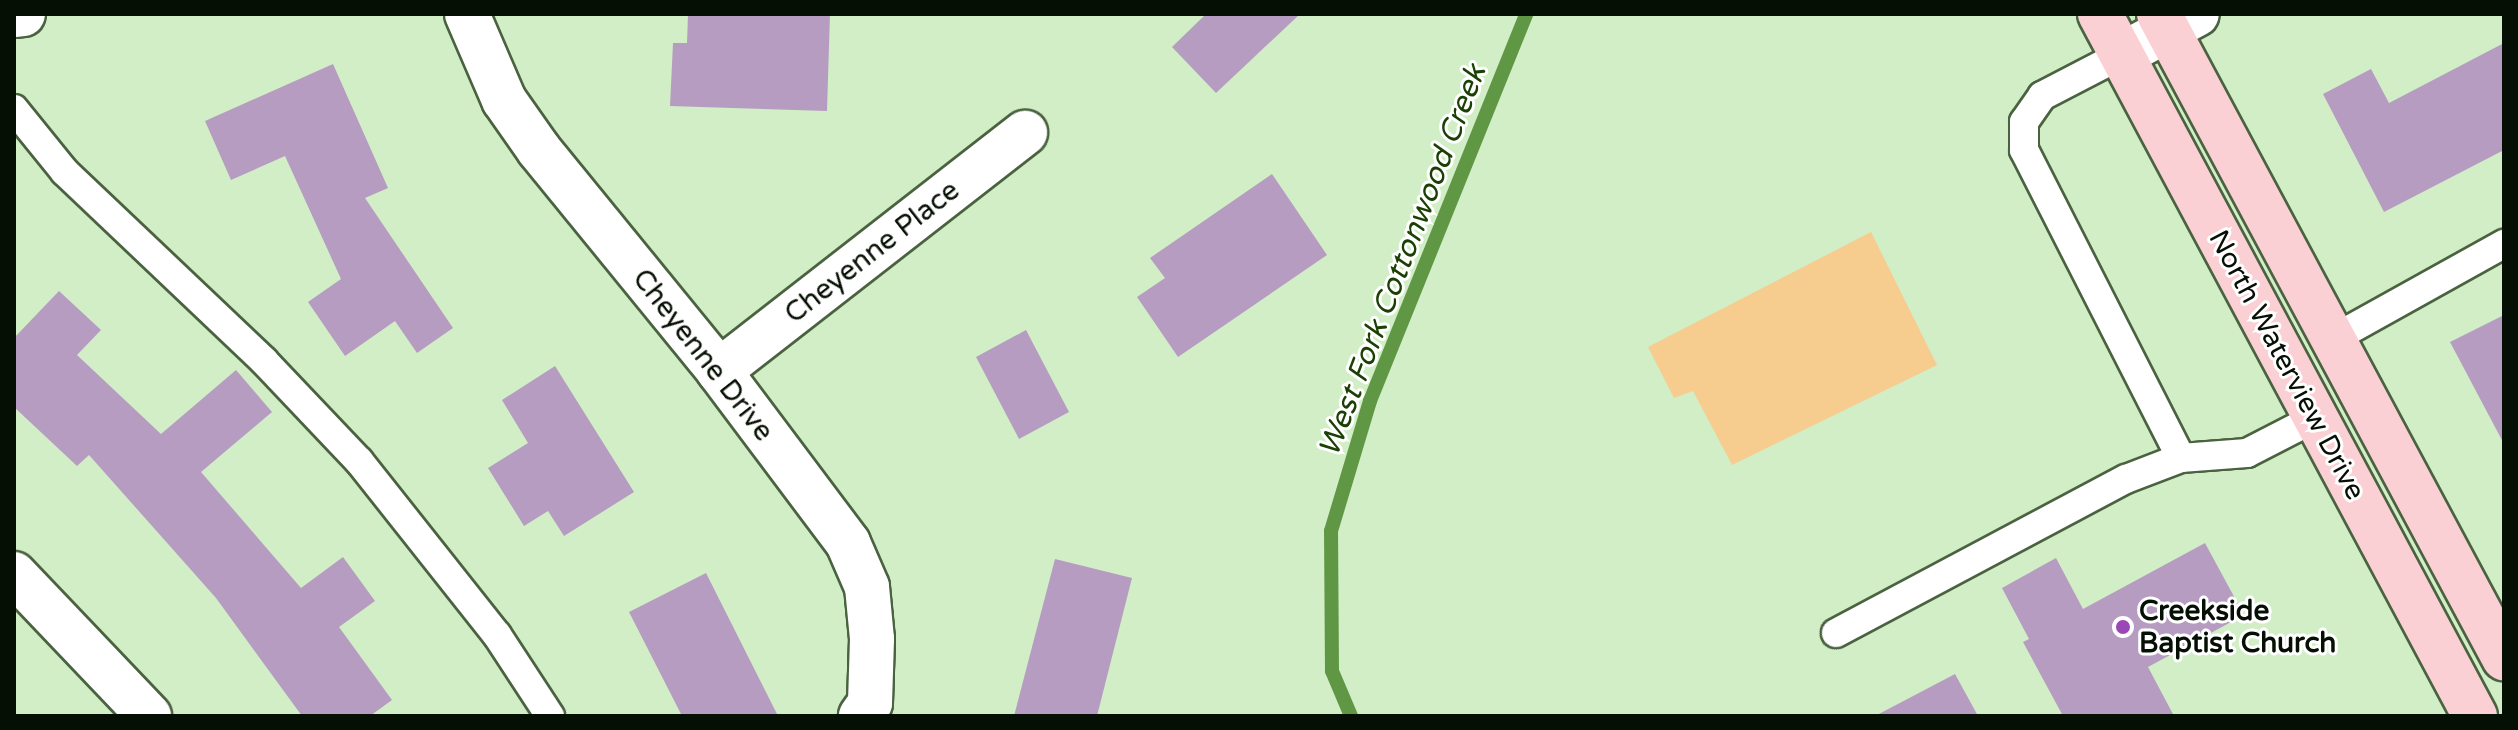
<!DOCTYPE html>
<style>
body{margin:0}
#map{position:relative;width:2518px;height:730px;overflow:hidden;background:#d1eec6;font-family:"Varela Round",sans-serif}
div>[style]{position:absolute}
.green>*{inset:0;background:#f6cc8f}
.stream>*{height:14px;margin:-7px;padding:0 7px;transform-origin:7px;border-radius:7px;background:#5f9745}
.building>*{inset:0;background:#b79cc2}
.roads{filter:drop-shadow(2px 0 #4a6240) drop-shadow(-2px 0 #4a6240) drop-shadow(0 2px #4a6240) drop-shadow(0 -2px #4a6240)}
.lane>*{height:28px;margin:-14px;padding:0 14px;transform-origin:14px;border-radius:14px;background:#fff}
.street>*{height:44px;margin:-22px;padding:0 22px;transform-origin:22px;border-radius:22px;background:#fff}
.secondary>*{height:44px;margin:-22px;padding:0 22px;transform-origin:22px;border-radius:22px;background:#fbd0d5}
.dots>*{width:22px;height:22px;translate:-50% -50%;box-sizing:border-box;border:4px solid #fff;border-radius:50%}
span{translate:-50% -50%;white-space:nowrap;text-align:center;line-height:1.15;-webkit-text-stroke:6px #fff;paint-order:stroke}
.street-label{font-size:28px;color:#060f03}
.poi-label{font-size:28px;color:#060f03;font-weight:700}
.left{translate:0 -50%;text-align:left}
.water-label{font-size:30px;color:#1b4004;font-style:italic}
.frame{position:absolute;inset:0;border:16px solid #060f03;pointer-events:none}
</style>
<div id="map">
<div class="green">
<i style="clip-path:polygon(1871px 232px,1937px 365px,1732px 465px,1693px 391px,1674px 398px,1648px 347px)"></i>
</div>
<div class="stream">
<i style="left:1351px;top:716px;width:49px;rotate:-112.9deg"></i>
<i style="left:1332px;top:671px;width:140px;rotate:-90.4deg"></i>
<i style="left:1331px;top:531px;width:136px;rotate:-73.3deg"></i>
<i style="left:1370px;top:401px;width:417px;rotate:-68deg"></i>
</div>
<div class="building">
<i style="clip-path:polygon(688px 14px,830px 14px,827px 111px,670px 106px,673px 43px,687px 43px)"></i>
<i style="clip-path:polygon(1206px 14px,1300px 14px,1216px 93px,1172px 47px)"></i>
<i style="clip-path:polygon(2504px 43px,2504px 150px,2384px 212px,2323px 94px,2371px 69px,2389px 103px)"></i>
<i style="clip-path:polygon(333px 64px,388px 188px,365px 198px,453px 328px,417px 353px,395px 321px,345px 356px,308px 302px,341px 279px,285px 156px,231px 180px,205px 121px)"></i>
<i style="clip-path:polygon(1272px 174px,1327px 255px,1178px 357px,1137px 297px,1165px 278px,1150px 258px)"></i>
<i style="clip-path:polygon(59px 291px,101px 330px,77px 355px,161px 434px,236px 370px,272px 412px,201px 472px,301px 588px,343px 557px,375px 601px,339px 627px,392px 700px,370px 716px,302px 716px,216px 598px,89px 455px,77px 466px,14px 407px,14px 338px)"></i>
<i style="clip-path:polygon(2504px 315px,2504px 444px,2450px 342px)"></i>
<i style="clip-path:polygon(1026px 330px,1069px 412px,1019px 439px,976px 357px)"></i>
<i style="clip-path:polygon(555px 366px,634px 492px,564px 536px,548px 511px,524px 526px,488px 468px,528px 443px,502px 400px)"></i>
<i style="clip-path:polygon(2205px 543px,2244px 615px,2148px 667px,2174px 716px,2063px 716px,2023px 642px,2029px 639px,2002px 588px,2056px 558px,2083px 609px)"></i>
<i style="clip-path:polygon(1055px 559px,1132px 578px,1097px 716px,1014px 716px)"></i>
<i style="clip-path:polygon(706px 573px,778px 716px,682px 716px,629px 612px)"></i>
<i style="clip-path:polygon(1955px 674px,1978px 716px,1875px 716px)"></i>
</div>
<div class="roads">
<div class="lane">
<i style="left:14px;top:109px;width:81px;rotate:51deg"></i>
<i style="left:65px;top:172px;width:274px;rotate:43.5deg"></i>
<i style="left:264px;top:361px;width:138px;rotate:46.5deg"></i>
<i style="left:359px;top:461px;width:222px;rotate:51.6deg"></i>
<i style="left:497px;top:635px;width:97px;rotate:56.8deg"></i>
<i style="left:2333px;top:339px;width:196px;rotate:-29.1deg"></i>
<i style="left:2181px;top:458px;width:66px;rotate:-4.3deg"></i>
<i style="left:2247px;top:453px;width:76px;rotate:-27.2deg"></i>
<i style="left:1836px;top:633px;width:328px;rotate:-28deg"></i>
<i style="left:2126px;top:479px;width:59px;rotate:-20.9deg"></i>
<i style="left:2181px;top:458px;width:346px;rotate:-117deg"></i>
<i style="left:2024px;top:150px;width:28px;rotate:-90deg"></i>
<i style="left:2024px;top:122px;width:32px;rotate:-55deg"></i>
<i style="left:2042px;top:96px;width:89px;rotate:-27.4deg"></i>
</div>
<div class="street">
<i style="left:467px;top:14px;width:94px;rotate:66.7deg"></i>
<i style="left:504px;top:100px;width:61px;rotate:55deg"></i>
<i style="left:539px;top:150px;width:285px;rotate:50.8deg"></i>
<i style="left:719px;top:371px;width:215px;rotate:53.1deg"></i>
<i style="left:848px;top:543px;width:48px;rotate:66.6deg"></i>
<i style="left:867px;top:587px;width:52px;rotate:84.5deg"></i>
<i style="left:872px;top:639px;width:64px;rotate:91.8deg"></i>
<i style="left:870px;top:703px;width:16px;rotate:125deg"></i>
<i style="left:14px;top:15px;width:9px;rotate:-6deg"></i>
<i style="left:2121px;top:55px;width:86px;rotate:-28.3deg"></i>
<i style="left:719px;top:371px;width:388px;rotate:-37.9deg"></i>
<i style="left:14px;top:574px;width:196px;rotate:46.4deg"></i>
</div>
<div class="secondary">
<i style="left:2100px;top:14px;width:796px;rotate:61.89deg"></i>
<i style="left:2159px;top:14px;width:731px;rotate:61.82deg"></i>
</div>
</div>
<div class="dots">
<i style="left:2123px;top:627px;background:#9b48b7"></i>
</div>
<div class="street-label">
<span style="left:872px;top:252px;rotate:-38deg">Cheyenne Place</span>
<span style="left:703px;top:355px;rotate:52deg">Cheyenne Drive</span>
<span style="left:2287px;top:365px;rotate:62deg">North Waterview Drive</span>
</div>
<div class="poi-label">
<span class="left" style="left:2139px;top:627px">Creekside<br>Baptist Church</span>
</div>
<div class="water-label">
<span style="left:1403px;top:261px;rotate:-69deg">West Fork Cottonwood Creek</span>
</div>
<div class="frame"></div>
</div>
